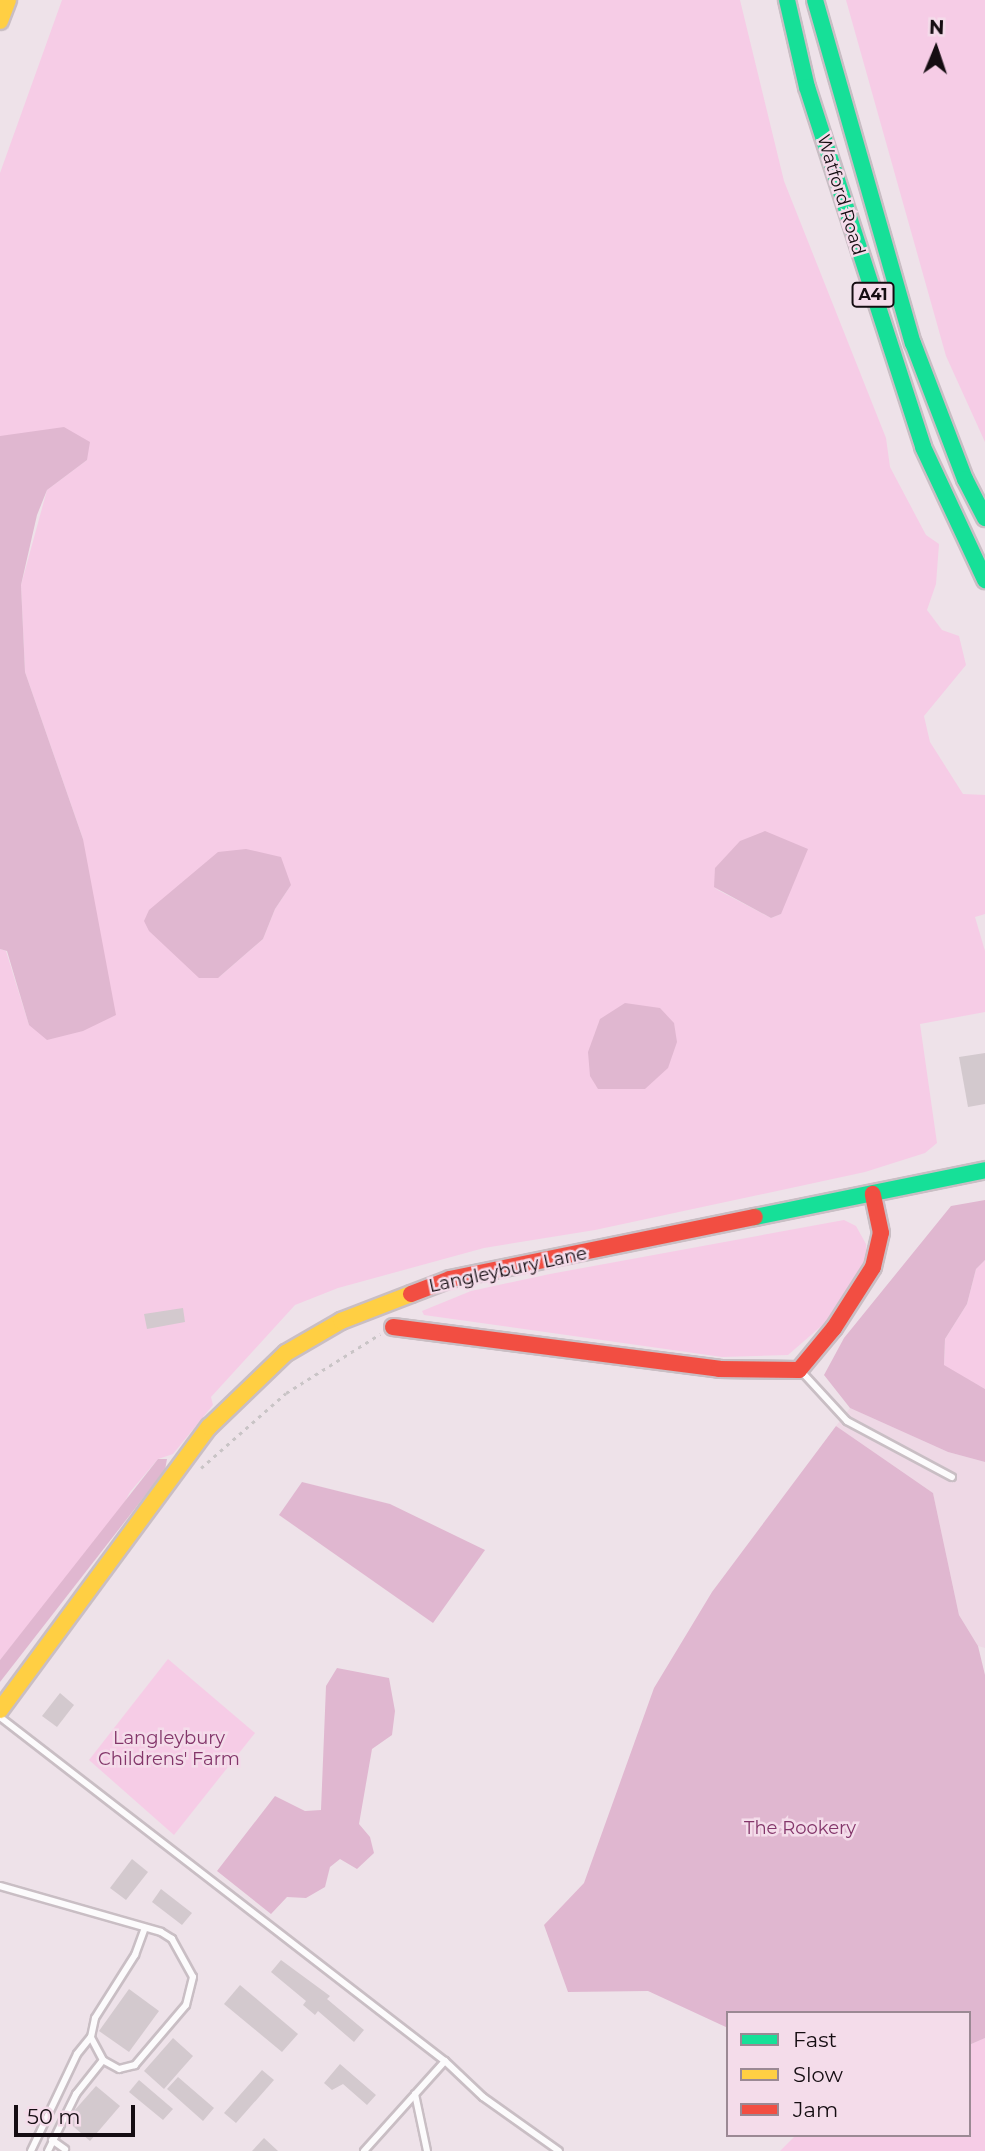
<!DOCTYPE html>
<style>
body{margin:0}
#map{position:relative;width:985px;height:2151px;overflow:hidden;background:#eee2e9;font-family:Montserrat,sans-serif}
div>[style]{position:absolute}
.built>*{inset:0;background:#eed8e5}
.green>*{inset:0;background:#f6cce6}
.forest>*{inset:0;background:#e0b7d0}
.building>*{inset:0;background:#d3c9ce}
.path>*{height:2.5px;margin-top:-1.25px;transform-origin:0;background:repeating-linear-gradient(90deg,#c9c4c6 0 3.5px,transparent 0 8.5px)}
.roads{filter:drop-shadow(2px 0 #c9bec4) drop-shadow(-2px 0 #c9bec4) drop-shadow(0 2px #c9bec4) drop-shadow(0 -2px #c9bec4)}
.lane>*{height:6px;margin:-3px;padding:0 3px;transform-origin:3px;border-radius:3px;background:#fcfbfc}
.fast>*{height:16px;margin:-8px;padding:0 8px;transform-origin:8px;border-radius:8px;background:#16e098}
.slow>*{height:16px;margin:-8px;padding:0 8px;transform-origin:8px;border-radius:8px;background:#ffcf43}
.jam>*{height:16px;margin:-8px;padding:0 8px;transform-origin:8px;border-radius:8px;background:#f24e42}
span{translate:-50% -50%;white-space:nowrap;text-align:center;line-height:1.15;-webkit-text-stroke:5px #f4dcea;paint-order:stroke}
.shield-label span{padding:2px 5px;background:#f4dcea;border:2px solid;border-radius:5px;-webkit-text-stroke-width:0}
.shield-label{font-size:16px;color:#150d12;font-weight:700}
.street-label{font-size:18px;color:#150d12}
.park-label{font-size:18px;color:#83366a}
.legend{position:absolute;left:726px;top:2011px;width:245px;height:126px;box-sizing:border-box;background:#f4dcea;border:2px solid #9b8994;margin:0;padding:9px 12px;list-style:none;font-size:21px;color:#150d12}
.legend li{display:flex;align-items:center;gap:14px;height:35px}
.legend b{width:35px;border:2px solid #9b8994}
.north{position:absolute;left:901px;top:14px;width:70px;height:70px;-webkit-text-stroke:5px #f4dcea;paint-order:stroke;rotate:2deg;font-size:19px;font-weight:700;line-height:28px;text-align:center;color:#150d12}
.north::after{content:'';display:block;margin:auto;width:24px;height:32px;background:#150d12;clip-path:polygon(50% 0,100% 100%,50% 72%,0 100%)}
.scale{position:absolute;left:14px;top:2105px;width:121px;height:32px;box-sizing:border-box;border:4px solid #150d12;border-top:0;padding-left:9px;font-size:21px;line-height:24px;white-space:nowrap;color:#150d12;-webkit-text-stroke:5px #f4dcea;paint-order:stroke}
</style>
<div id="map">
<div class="built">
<i style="clip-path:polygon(850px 1408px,948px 1452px,985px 1462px,985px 1648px,978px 1646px,959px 1615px,933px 1493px,836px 1426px)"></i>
</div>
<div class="green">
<i style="clip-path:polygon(evenodd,62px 0,740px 0,784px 181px,886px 438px,890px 467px,926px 535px,939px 544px,936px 584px,927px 610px,942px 630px,959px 636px,966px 665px,924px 716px,930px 742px,963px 794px,985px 795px,985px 914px,975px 917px,985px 951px,985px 1012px,920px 1024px,937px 1143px,925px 1153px,865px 1172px,595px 1230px,484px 1248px,338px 1288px,295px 1305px,211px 1397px,213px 1405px,173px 1454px,158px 1459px,130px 1492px,119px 1513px,0 1660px,0 949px,6px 951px,29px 1025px,83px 839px,25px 672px,21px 585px,47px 490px,87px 460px,0 436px,0 173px,62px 0,291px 885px,275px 909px,263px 939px,218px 978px,291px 885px,62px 0,714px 888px,781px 914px,771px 918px,714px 888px)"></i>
<i style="clip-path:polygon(846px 0,985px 0,985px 442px,946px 356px)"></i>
<i style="clip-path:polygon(844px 1220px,856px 1226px,866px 1244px,867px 1258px,826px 1322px,788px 1355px,722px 1357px,424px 1315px,422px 1311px,471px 1291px,550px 1274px)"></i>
<i style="clip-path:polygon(985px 1260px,985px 1389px,944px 1366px,945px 1339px,967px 1304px,976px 1269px)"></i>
<i style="clip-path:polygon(168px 1659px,255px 1733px,174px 1835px,89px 1760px)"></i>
<i style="clip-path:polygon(985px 2038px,985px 2151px,780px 2151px,796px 2135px,969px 2135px,969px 2045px)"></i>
</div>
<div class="forest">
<i style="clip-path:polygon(64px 427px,90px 442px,87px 460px,47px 490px,37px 515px,21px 585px,25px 672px,83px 839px,116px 1015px,83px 1031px,47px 1040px,29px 1025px,7px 951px,0 949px,0 436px)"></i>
<i style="clip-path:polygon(765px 831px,808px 849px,781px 914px,771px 918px,714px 887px,715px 868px,740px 841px)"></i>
<i style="clip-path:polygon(246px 849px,281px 857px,291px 885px,275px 909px,263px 939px,218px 978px,199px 978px,149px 931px,144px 921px,149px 910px,218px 852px)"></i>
<i style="clip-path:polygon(625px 1003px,660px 1008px,674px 1023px,677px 1042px,668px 1068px,645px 1089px,598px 1089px,590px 1076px,588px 1052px,600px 1019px)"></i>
<i style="clip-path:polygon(985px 1200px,985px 1260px,976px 1269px,967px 1304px,945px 1339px,944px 1365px,985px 1389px,985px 1462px,948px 1452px,850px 1408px,824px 1375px,844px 1338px,951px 1206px)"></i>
<i style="clip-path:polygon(836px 1426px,933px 1493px,959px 1615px,978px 1646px,985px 1675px,985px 2038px,969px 2045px,969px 2013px,728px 2013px,728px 2028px,648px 1991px,568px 1992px,544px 1925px,584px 1883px,654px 1688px,712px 1592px)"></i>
<i style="clip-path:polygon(158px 1459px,167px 1459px,165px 1470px,0 1682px,0 1660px)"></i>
<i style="clip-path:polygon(302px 1482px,390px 1504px,485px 1550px,433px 1623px,279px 1515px)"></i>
<i style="clip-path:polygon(337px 1668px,389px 1678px,395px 1711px,392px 1735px,372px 1749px,359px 1824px,370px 1837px,374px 1853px,357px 1869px,340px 1859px,330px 1867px,325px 1887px,306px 1898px,287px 1897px,271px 1914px,217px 1871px,275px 1796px,305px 1811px,321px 1810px,326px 1686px)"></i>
</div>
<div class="building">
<i style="clip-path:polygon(985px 1053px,985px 1104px,968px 1107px,959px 1057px)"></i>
<i style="clip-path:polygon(183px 1308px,185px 1322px,147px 1329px,144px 1314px)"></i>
<i style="clip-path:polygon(60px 1693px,74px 1705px,57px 1727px,42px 1716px)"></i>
<i style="clip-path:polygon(132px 1859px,148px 1872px,126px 1900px,110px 1888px)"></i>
<i style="clip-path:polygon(161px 1889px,192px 1913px,182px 1925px,152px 1902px)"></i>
<i style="clip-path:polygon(281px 1960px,330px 1996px,327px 1999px,364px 2030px,354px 2042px,318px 2011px,315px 2015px,303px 2005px,306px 2001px,271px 1972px)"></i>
<i style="clip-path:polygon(240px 1985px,298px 2034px,282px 2052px,224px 2004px)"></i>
<i style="clip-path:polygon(129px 1989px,159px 2011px,129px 2052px,99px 2031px)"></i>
<i style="clip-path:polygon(173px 2038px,193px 2056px,164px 2089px,144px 2071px)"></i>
<i style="clip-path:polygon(340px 2064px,376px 2095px,367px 2105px,343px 2084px,332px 2090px,324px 2083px)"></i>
<i style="clip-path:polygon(262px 2070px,274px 2080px,236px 2123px,224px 2113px)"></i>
<i style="clip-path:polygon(178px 2077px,214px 2108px,203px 2121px,167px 2089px)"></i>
<i style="clip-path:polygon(139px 2080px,173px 2109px,163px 2120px,129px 2092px)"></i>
<i style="clip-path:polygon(96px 2086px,120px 2106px,90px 2141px,66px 2120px)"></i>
<i style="clip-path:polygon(264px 2138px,278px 2151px,252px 2151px)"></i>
</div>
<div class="path">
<i style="left:201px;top:1468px;width:113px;rotate:-41.4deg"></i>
<i style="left:286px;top:1393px;width:111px;rotate:-32.1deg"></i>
</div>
<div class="roads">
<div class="lane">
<i style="left:801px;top:1371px;width:68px;rotate:47.4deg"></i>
<i style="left:847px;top:1421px;width:119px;rotate:28.1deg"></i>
<i style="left:0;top:1717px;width:562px;rotate:37.71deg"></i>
<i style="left:445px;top:2061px;width:121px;rotate:132deg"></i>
<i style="left:0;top:1886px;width:167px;rotate:15.9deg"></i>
<i style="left:161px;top:1932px;width:13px;rotate:32deg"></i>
<i style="left:172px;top:1939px;width:43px;rotate:61.1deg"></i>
<i style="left:193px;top:1977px;width:29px;rotate:104deg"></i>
<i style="left:186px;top:2005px;width:79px;rotate:130.4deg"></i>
<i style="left:135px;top:2065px;width:16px;rotate:166deg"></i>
<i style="left:119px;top:2069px;width:18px;rotate:-151deg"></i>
<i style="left:103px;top:2060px;width:26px;rotate:-118deg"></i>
<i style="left:91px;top:2037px;width:19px;rotate:-78deg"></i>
<i style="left:95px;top:2018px;width:75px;rotate:-57.6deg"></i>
<i style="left:135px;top:1955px;width:29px;rotate:-70deg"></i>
<i style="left:445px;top:2061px;width:52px;rotate:43.5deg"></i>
<i style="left:483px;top:2097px;width:93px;rotate:35.4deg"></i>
<i style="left:415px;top:2094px;width:58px;rotate:78.1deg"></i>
<i style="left:52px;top:2140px;width:16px;rotate:35deg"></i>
<i style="left:31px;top:2151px;width:107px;rotate:-64.6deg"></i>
<i style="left:77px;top:2054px;width:22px;rotate:-51deg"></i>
<i style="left:48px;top:2151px;width:64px;rotate:-63.8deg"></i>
<i style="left:76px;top:2094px;width:43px;rotate:-51.5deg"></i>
</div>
<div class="fast">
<i style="left:787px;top:0;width:89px;rotate:77.1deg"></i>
<i style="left:807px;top:87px;width:378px;rotate:72.1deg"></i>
<i style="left:923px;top:447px;width:147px;rotate:65deg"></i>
<i style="left:815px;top:0;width:357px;rotate:74.1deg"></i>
<i style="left:913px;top:343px;width:146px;rotate:69.1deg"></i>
<i style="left:965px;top:479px;width:44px;rotate:62.9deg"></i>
<i style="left:755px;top:1217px;width:235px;rotate:-11.5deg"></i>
</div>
<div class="slow">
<i style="left:0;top:21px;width:22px;rotate:-69deg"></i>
<i style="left:0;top:1710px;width:352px;rotate:-53.6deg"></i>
<i style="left:209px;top:1427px;width:107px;rotate:-43.9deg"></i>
<i style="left:286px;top:1353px;width:64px;rotate:-30.2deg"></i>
<i style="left:341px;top:1321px;width:75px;rotate:-21.1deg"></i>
</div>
<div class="jam">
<i style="left:411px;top:1294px;width:42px;rotate:-21deg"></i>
<i style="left:450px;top:1279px;width:311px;rotate:-11.5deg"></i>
<i style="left:393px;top:1327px;width:329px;rotate:7.3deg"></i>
<i style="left:719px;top:1369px;width:80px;rotate:0.7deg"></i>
<i style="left:799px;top:1370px;width:55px;rotate:-50.2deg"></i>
<i style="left:834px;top:1328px;width:72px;rotate:-57.4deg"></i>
<i style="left:873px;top:1267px;width:35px;rotate:-77deg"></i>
<i style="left:881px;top:1233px;width:40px;rotate:-102deg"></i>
</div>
</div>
<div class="shield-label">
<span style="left:873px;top:295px">A41</span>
</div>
<div class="street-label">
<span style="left:841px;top:195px;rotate:73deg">Watford Road</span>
<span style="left:508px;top:1270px;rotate:-12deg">Langleybury Lane</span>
</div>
<div class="park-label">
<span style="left:169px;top:1749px">Langleybury<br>Childrens' Farm</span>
<span style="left:800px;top:1828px">The Rookery</span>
</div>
<ul class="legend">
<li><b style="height:9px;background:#16e098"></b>Fast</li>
<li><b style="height:9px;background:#ffcf43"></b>Slow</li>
<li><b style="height:9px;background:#f24e42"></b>Jam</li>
</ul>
<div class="north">N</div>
<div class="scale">50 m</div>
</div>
